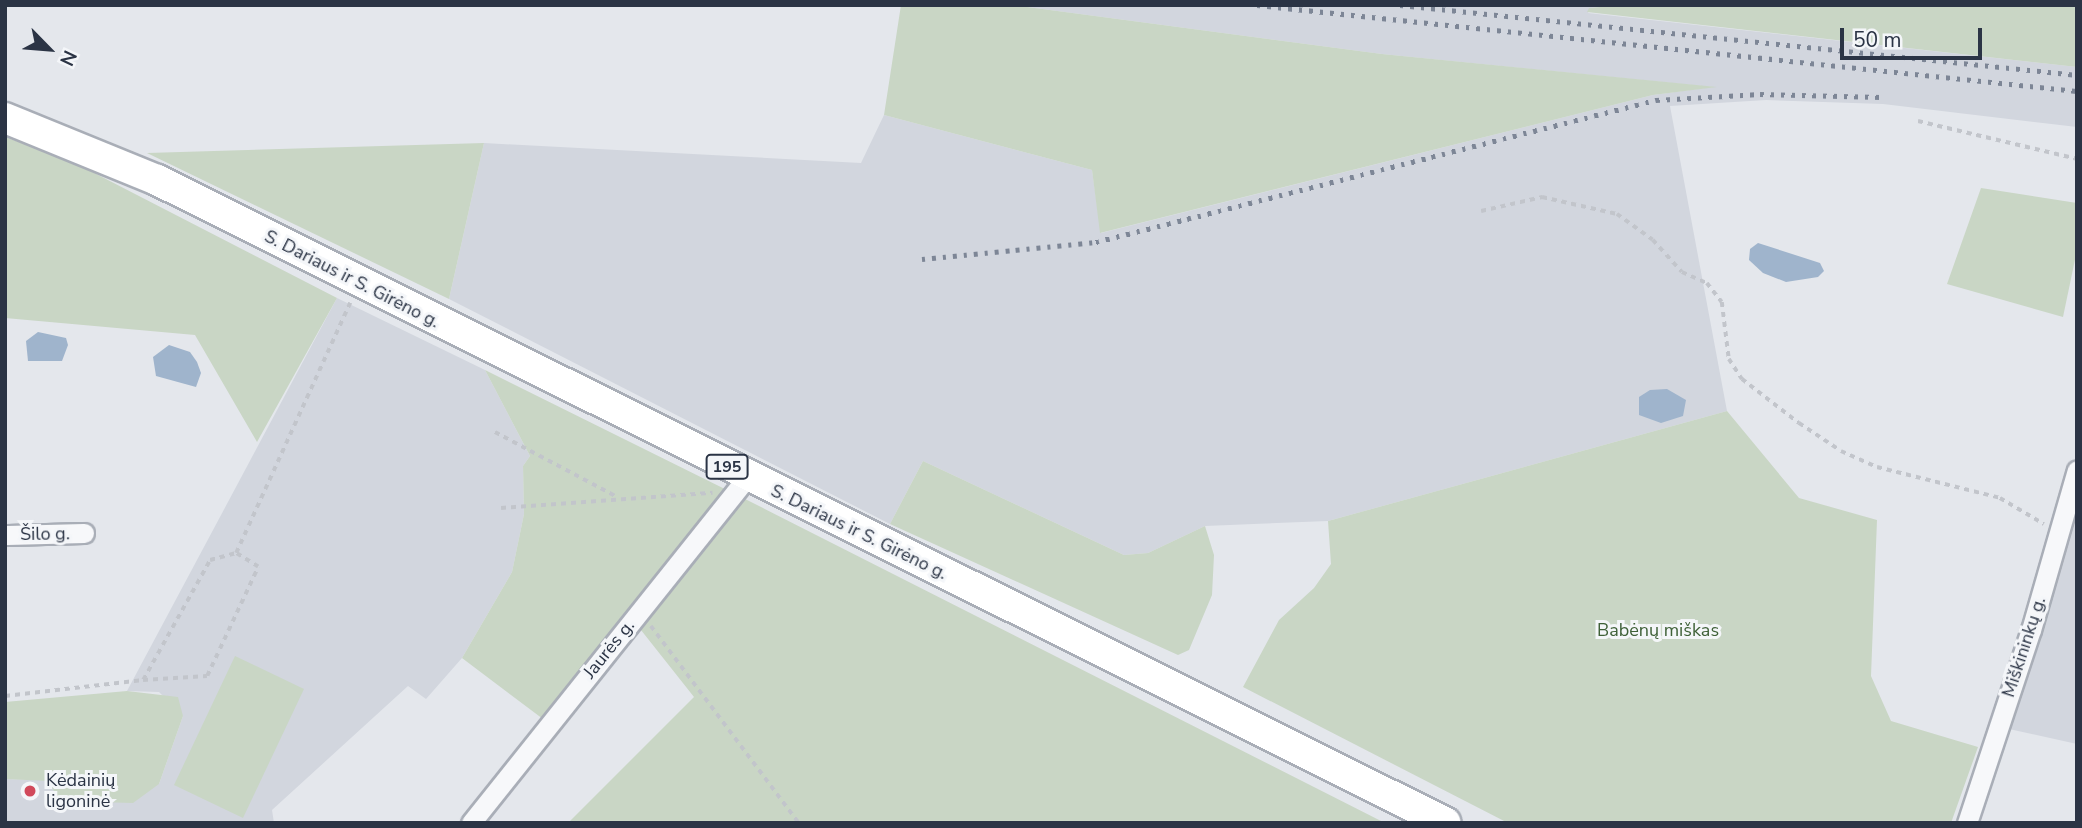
<!DOCTYPE html>
<meta charset="utf-8">
<style>
body{margin:0}
#map{position:relative;width:2082px;height:828px;overflow:hidden;background:#e4e7ec;font-family:"Nunito Sans",sans-serif}
div>[style]{position:absolute}
.built>*{inset:0;background:#d2d6de}
.green>*{inset:0;background:#c9d6c5}
.water>*{inset:0;background:#9fb4cc}
.path>*{height:3.5px;margin-top:-1.75px;transform-origin:0;background:repeating-linear-gradient(90deg,#c2c5cb 0 5px,transparent 0 10px)}
.roads{filter:drop-shadow(2px 0 #a9aeb7) drop-shadow(-2px 0 #a9aeb7) drop-shadow(0 2px #a9aeb7) drop-shadow(0 -2px #a9aeb7)}
.street>*{height:19px;margin:-9.5px;padding:0 9.5px;transform-origin:9.5px;border-radius:9.5px;background:#f7f8fa}
.primary>*{height:30px;margin:-15px;padding:0 15px;transform-origin:15px;border-radius:15px;background:#fff}
.rail>*{height:5px;margin-top:-2.5px;transform-origin:0;background:repeating-linear-gradient(90deg,#7d8696 0 3.5px,transparent 0 10.5px)}
.dots>*{width:19px;height:19px;translate:-50% -50%;box-sizing:border-box;border:4px solid #f4f6f9;border-radius:50%}
span{translate:-50% -50%;white-space:nowrap;text-align:center;line-height:1.15;-webkit-text-stroke:6px #f4f6f9;paint-order:stroke}
.shield-label span{padding:2px 5px;background:#f4f6f9;border:2px solid;border-radius:5px;-webkit-text-stroke-width:0}
.shield-label{font-size:16px;color:#2b3445;font-weight:700}
.street-label{font-size:18px;color:#2b3445}
.park-label{font-size:18px;color:#3f6138}
.poi-label{font-size:18px;color:#2b3445}
.left{translate:0 -50%;text-align:left}
.frame{position:absolute;inset:0;border:7px solid #2b3445;pointer-events:none}
.north{position:absolute;left:14px;top:14px;width:70px;height:70px;-webkit-text-stroke:5px #f4f6f9;paint-order:stroke;rotate:115deg;font-size:19px;font-weight:700;line-height:28px;text-align:center;color:#2b3445}
.north::after{content:'';display:block;margin:auto;width:24px;height:32px;background:#2b3445;clip-path:polygon(50% 0,100% 100%,50% 72%,0 100%)}
.scale{position:absolute;left:1840px;top:28px;width:142px;height:32px;box-sizing:border-box;border:4px solid #2b3445;border-top:0;padding-left:9px;font-size:21px;line-height:24px;white-space:nowrap;color:#2b3445;-webkit-text-stroke:5px #f4f6f9;paint-order:stroke}
</style>
<div id="map">
<div class="built">
<i style="clip-path:polygon(1012px 5px,1620px 5px,1590px 8px,1588px 13px,2077px 67px,2077px 127px,1883px 104px,1766px 100px,1670px 106px,1727px 411px,1328px 521px,1205px 526px,1148px 553px,1124px 555px,923px 461px,890px 524px,449px 299px,484px 143px,861px 163px,884px 115px,1092px 170px,1101px 233px,1653px 95px,1712px 87px,1382px 54px)"></i>
<i style="clip-path:polygon(337px 298px,485px 370px,530px 456px,523px 466px,524px 514px,512px 572px,462px 658px,426px 699px,408px 686px,272px 810px,274px 823px,5px 823px,5px 779px,159px 784px,183px 716px,159px 692px,127px 691px)"></i>
<i style="clip-path:polygon(2077px 513px,2077px 744px,2009px 729px)"></i>
</div>
<div class="green">
<i style="clip-path:polygon(901px 5px,1012px 5px,1382px 54px,1717px 87px,1653px 95px,1100px 233px,1092px 170px,884px 115px)"></i>
<i style="clip-path:polygon(1620px 5px,2077px 5px,2077px 67px,1587px 12px,1589px 8px)"></i>
<i style="clip-path:polygon(5px 137px,71px 161px,337px 298px,257px 442px,195px 335px,5px 318px)"></i>
<i style="clip-path:polygon(484px 143px,449px 299px,147px 153px)"></i>
<i style="clip-path:polygon(1981px 188px,2077px 203px,2077px 250px,2063px 317px,1947px 284px)"></i>
<i style="clip-path:polygon(485px 370px,745px 499px,1385px 823px,568px 823px,694px 697px,637px 625px,543px 719px,462px 658px,512px 572px,524px 514px,523px 466px,530px 456px)"></i>
<i style="clip-path:polygon(1727px 411px,1799px 498px,1877px 520px,1871px 676px,1891px 721px,1978px 747px,1951px 823px,1508px 823px,1243px 687px,1279px 620px,1314px 588px,1331px 564px,1328px 521px)"></i>
<i style="clip-path:polygon(923px 461px,1124px 555px,1148px 553px,1205px 526px,1214px 555px,1212px 595px,1189px 650px,1178px 655px,890px 524px)"></i>
<i style="clip-path:polygon(235px 656px,304px 689px,243px 818px,174px 785px)"></i>
<i style="clip-path:polygon(127px 691px,178px 697px,183px 716px,159px 784px,133px 803px,60px 801px,48px 781px,5px 779px,5px 702px)"></i>
</div>
<div class="water">
<i style="clip-path:polygon(1758px 243px,1820px 263px,1824px 271px,1818px 277px,1786px 282px,1763px 273px,1749px 260px,1750px 249px)"></i>
<i style="clip-path:polygon(38px 332px,66px 338px,68px 345px,62px 361px,28px 361px,26px 341px)"></i>
<i style="clip-path:polygon(169px 345px,190px 352px,197px 362px,201px 373px,196px 387px,156px 376px,153px 357px)"></i>
<i style="clip-path:polygon(1667px 389px,1686px 400px,1683px 416px,1661px 423px,1639px 415px,1639px 397px,1650px 390px)"></i>
</div>
<div class="path">
<i style="left:1918px;top:121px;width:163px;rotate:13.4deg"></i>
<i style="left:1481px;top:211px;width:63px;rotate:-12.9deg"></i>
<i style="left:1542px;top:197px;width:77px;rotate:12.8deg"></i>
<i style="left:1617px;top:214px;width:44px;rotate:35.8deg"></i>
<i style="left:1653px;top:240px;width:43px;rotate:47.8deg"></i>
<i style="left:1682px;top:272px;width:27px;rotate:24deg"></i>
<i style="left:1707px;top:283px;width:24px;rotate:52deg"></i>
<i style="left:1722px;top:302px;width:57px;rotate:83deg"></i>
<i style="left:1729px;top:359px;width:24px;rotate:57deg"></i>
<i style="left:1742px;top:379px;width:72px;rotate:37.7deg"></i>
<i style="left:1799px;top:423px;width:50px;rotate:33.7deg"></i>
<i style="left:1841px;top:451px;width:39px;rotate:24deg"></i>
<i style="left:1877px;top:467px;width:127px;rotate:14.1deg"></i>
<i style="left:2000px;top:498px;width:51px;rotate:30.6deg"></i>
<i style="left:495px;top:432px;width:138px;rotate:28deg"></i>
<i style="left:501px;top:508px;width:212px;rotate:-4.1deg"></i>
<i style="left:651px;top:626px;width:246px;rotate:53.1deg"></i>
<i style="left:143px;top:680px;width:64px;rotate:-3.6deg"></i>
<i style="left:207px;top:676px;width:120px;rotate:-64.9deg"></i>
<i style="left:258px;top:567px;width:26px;rotate:-148deg"></i>
<i style="left:5px;top:696px;width:139px;rotate:-6.6deg"></i>
<i style="left:143px;top:680px;width:137px;rotate:-60.8deg"></i>
<i style="left:210px;top:560px;width:27px;rotate:-15deg"></i>
<i style="left:236px;top:553px;width:275px;rotate:-65.5deg"></i>
</div>
<div class="roads">
<div class="street">
<i style="left:5px;top:535px;width:79px;rotate:-1.5deg"></i>
<i style="left:471px;top:823px;width:443px;rotate:-51.4deg"></i>
<i style="left:1967px;top:823px;width:203px;rotate:-71.7deg"></i>
<i style="left:2031px;top:630px;width:166px;rotate:-74deg"></i>
</div>
<div class="primary">
<i style="left:5px;top:118px;width:164px;rotate:22.2deg"></i>
<i style="left:157px;top:180px;width:1440px;rotate:26.51deg"></i>
</div>
</div>
<div class="rail">
<i style="left:1257px;top:5px;width:824px;rotate:5.99deg"></i>
<i style="left:1400px;top:5px;width:681px;rotate:5.9deg"></i>
<i style="left:2075px;top:118px;width:2px"></i>
<i style="left:922px;top:259px;width:175px;rotate:-5.6deg"></i>
<i style="left:1096px;top:242px;width:578px;rotate:-14.23deg"></i>
<i style="left:1656px;top:100px;width:104px;rotate:-3.3deg"></i>
<i style="left:1760px;top:94px;width:121px;rotate:1.4deg"></i>
</div>
<div class="dots">
<i style="left:30px;top:791px;background:#d1495b"></i>
</div>
<div class="shield-label">
<span style="left:727px;top:467px">195</span>
</div>
<div class="street-label">
<span style="left:352px;top:279px;rotate:27deg">S. Dariaus ir S. Girėno g.</span>
<span style="left:859px;top:532px;rotate:26deg">S. Dariaus ir S. Girėno g.</span>
<span style="left:45px;top:534px;rotate:-1deg">Šilo g.</span>
<span style="left:2024px;top:647px;rotate:-72deg">Miškininkų g.</span>
<span style="left:609px;top:649px;rotate:-51deg">Jaurės g.</span>
</div>
<div class="park-label">
<span style="left:1658px;top:630px">Babėnų miškas</span>
</div>
<div class="poi-label">
<span class="left" style="left:46px;top:791px">Kėdainių<br>ligoninė</span>
</div>
<div class="frame"></div>
<div class="north">N</div>
<div class="scale">50 m</div>
</div>
